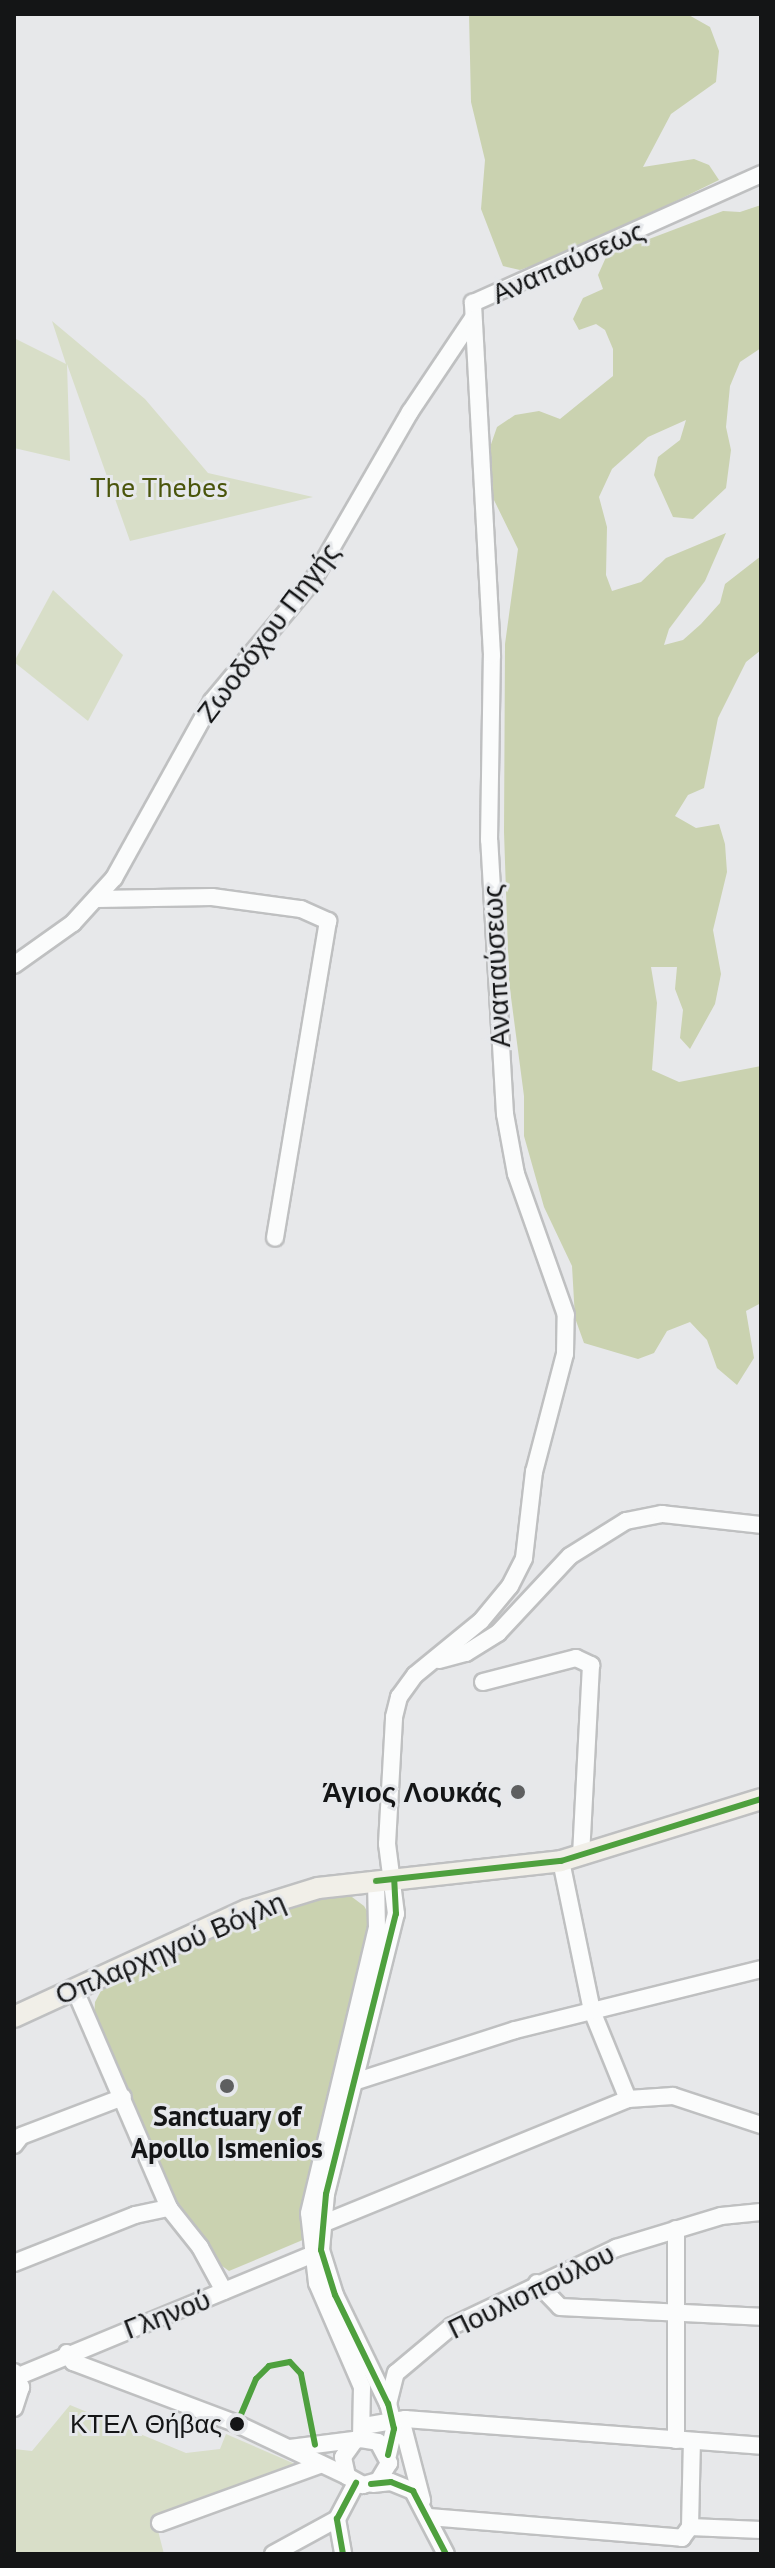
<!DOCTYPE html>
<meta charset="utf-8">
<style>
body{margin:0}
#map{position:relative;width:775px;height:2568px;overflow:hidden;background:#e7e8ea;font-family:"PT Sans",sans-serif}
div>[style]{position:absolute}
.green>*{inset:0;background:#d8dec8}
.forest>*{inset:0;background:#cad2b0}
.roads{filter:drop-shadow(2px 0 #bfc0c1) drop-shadow(-2px 0 #bfc0c1) drop-shadow(0 2px #bfc0c1) drop-shadow(0 -2px #bfc0c1)}
.minor>*{height:16px;margin:-8px;padding:0 8px;transform-origin:8px;border-radius:8px;background:#fbfcfc}
.major>*{height:20px;margin:-10px;padding:0 10px;transform-origin:10px;border-radius:10px;background:#f1efe8}
.bus-1>*{height:6px;margin:-3px;padding:0 3px;transform-origin:3px;border-radius:3px;background:#4ea03e}
.dots>*{width:22px;height:22px;translate:-50% -50%;box-sizing:border-box;border:4px solid #e6e8eb;border-radius:50%}
span{translate:-50% -50%;white-space:nowrap;text-align:center;line-height:1.15;-webkit-text-stroke:6px #e6e8eb;paint-order:stroke}
.bus-label{font-size:26px;color:#141516}
.right{translate:-100% -50%;text-align:right}
.street-label{font-size:28px;color:#141516}
.park-label{font-size:28px;color:#4a550c}
.poi-label{font-size:28px;color:#141516;font-weight:700}
.frame{position:absolute;inset:0;border:16px solid #141516;pointer-events:none}
</style>
<div id="map">
<div class="green">
<i style="clip-path:polygon(52px 321px,145px 399px,208px 473px,313px 497px,130px 541px,67px 364px,70px 461px,14px 448px,14px 338px,66px 364px)"></i>
<i style="clip-path:polygon(53px 590px,123px 655px,88px 721px,14px 662px)"></i>
<i style="clip-path:polygon(70px 2405px,186px 2453px,220px 2449px,226px 2434px,302px 2467px,155px 2519px,164px 2554px,14px 2554px,14px 2449px,32px 2451px)"></i>
</div>
<div class="forest">
<i style="clip-path:polygon(469px 14px,687px 14px,710px 27px,719px 51px,716px 82px,671px 114px,643px 167px,694px 159px,709px 165px,719px 180px,572px 252px,520px 270px,503px 266px,481px 209px,485px 160px,471px 102px)"></i>
<i style="clip-path:polygon(761px 205px,761px 348px,740px 362px,730px 386px,726px 427px,731px 450px,726px 488px,693px 519px,673px 517px,654px 475px,658px 457px,680px 440px,686px 420px,648px 437px,612px 469px,599px 497px,607px 527px,606px 575px,612px 591px,641px 582px,666px 558px,726px 533px,705px 581px,669px 629px,664px 645px,683px 640px,701px 624px,720px 603px,725px 584px,761px 556px,761px 650px,746px 662px,718px 718px,704px 788px,688px 795px,675px 816px,696px 828px,719px 824px,725px 844px,727px 872px,713px 930px,721px 974px,715px 1004px,690px 1049px,680px 1038px,683px 1010px,675px 989px,677px 967px,651px 967px,657px 1003px,652px 1070px,679px 1082px,761px 1066px,761px 1303px,746px 1311px,754px 1358px,737px 1385px,717px 1368px,707px 1340px,690px 1322px,667px 1331px,654px 1353px,638px 1359px,584px 1343px,575px 1318px,572px 1266px,544px 1207px,524px 1136px,524px 1096px,509px 982px,504px 832px,505px 644px,518px 549px,492px 496px,488px 453px,497px 427px,515px 415px,539px 411px,560px 419px,613px 376px,613px 349px,605px 330px,596px 324px,579px 330px,573px 319px,583px 298px,603px 289px,598px 275px,607px 255px,723px 211px,740px 212px)"></i>
<i style="clip-path:polygon(326px 1896px,352px 1897px,364px 1906px,370px 1916px,371px 1940px,305px 2239px,229px 2271px,218px 2263px,178px 2204px,94px 2018px,95px 2002px,102px 1989px,272px 1911px)"></i>
</div>
<div class="roads">
<div class="minor">
<i style="left:97px;top:899px;width:115px;rotate:-1deg"></i>
<i style="left:212px;top:897px;width:90px;rotate:7.7deg"></i>
<i style="left:301px;top:909px;width:30px;rotate:24deg"></i>
<i style="left:328px;top:921px;width:321px;rotate:99.5deg"></i>
<i style="left:14px;top:965px;width:72px;rotate:-35.4deg"></i>
<i style="left:73px;top:923px;width:61px;rotate:-47.7deg"></i>
<i style="left:114px;top:878px;width:202px;rotate:-61deg"></i>
<i style="left:212px;top:701px;width:158px;rotate:-50.1deg"></i>
<i style="left:313px;top:580px;width:194px;rotate:-60deg"></i>
<i style="left:410px;top:412px;width:113px;rotate:-56.2deg"></i>
<i style="left:439px;top:1660px;width:28px;rotate:-15deg"></i>
<i style="left:466px;top:1653px;width:38px;rotate:-32deg"></i>
<i style="left:498px;top:1633px;width:105px;rotate:-46.9deg"></i>
<i style="left:570px;top:1556px;width:66px;rotate:-32deg"></i>
<i style="left:626px;top:1521px;width:37px;rotate:-11deg"></i>
<i style="left:662px;top:1514px;width:100px;rotate:6.3deg"></i>
<i style="left:483px;top:1682px;width:96px;rotate:-14.5deg"></i>
<i style="left:576px;top:1658px;width:17px;rotate:25deg"></i>
<i style="left:591px;top:1665px;width:190px;rotate:93deg"></i>
<i style="left:561px;top:1861px;width:153px;rotate:78.3deg"></i>
<i style="left:592px;top:2011px;width:95px;rotate:67.8deg"></i>
<i style="left:74px;top:1988px;width:240px;rotate:66.6deg"></i>
<i style="left:354px;top:2082px;width:169px;rotate:-17.9deg"></i>
<i style="left:515px;top:2030px;width:253px;rotate:-13.9deg"></i>
<i style="left:14px;top:2145px;width:11px;rotate:-52deg"></i>
<i style="left:21px;top:2136px;width:109px;rotate:-20.9deg"></i>
<i style="left:322px;top:2224px;width:331px;rotate:-22.2deg"></i>
<i style="left:628px;top:2099px;width:45px;rotate:-3.8deg"></i>
<i style="left:673px;top:2096px;width:93px;rotate:18.2deg"></i>
<i style="left:14px;top:2263px;width:130px;rotate:-21.6deg"></i>
<i style="left:135px;top:2215px;width:35px;rotate:-12deg"></i>
<i style="left:169px;top:2208px;width:50px;rotate:51.5deg"></i>
<i style="left:200px;top:2247px;width:50px;rotate:61.4deg"></i>
<i style="left:537px;top:2283px;width:33px;rotate:46deg"></i>
<i style="left:560px;top:2307px;width:201px;rotate:2.8deg"></i>
<i style="left:67px;top:2353px;width:11px;rotate:56deg"></i>
<i style="left:73px;top:2362px;width:175px;rotate:20.7deg"></i>
<i style="left:237px;top:2424px;width:122px;rotate:25.3deg"></i>
<i style="left:14px;top:2372px;width:17px;rotate:65deg"></i>
<i style="left:21px;top:2387px;width:22px;rotate:108deg"></i>
<i style="left:14px;top:2378px;width:331px;rotate:-22.5deg"></i>
<i style="left:388px;top:2404px;width:121px;rotate:-115.9deg"></i>
<i style="left:335px;top:2295px;width:47px;rotate:-107.3deg"></i>
<i style="left:321px;top:2250px;width:56px;rotate:-84.9deg"></i>
<i style="left:326px;top:2194px;width:289px;rotate:-76deg"></i>
<i style="left:396px;top:1914px;width:71px;rotate:-97.3deg"></i>
<i style="left:387px;top:1844px;width:127px;rotate:-86.8deg"></i>
<i style="left:394px;top:1717px;width:21px;rotate:-76deg"></i>
<i style="left:399px;top:1697px;width:27px;rotate:-54deg"></i>
<i style="left:415px;top:1675px;width:85px;rotate:-39.3deg"></i>
<i style="left:481px;top:1621px;width:45px;rotate:-50.4deg"></i>
<i style="left:510px;top:1586px;width:31px;rotate:-63deg"></i>
<i style="left:524px;top:1558px;width:87px;rotate:-83.4deg"></i>
<i style="left:534px;top:1472px;width:122px;rotate:-75.3deg"></i>
<i style="left:565px;top:1354px;width:39px;rotate:-89deg"></i>
<i style="left:566px;top:1315px;width:150px;rotate:-109.5deg"></i>
<i style="left:516px;top:1174px;width:61px;rotate:-100.4deg"></i>
<i style="left:505px;top:1114px;width:274px;rotate:-93.3deg"></i>
<i style="left:489px;top:840px;width:185px;rotate:-89.1deg"></i>
<i style="left:492px;top:655px;width:353px;rotate:-93.1deg"></i>
<i style="left:473px;top:303px;width:316px;rotate:-24.1deg"></i>
<i style="left:402px;top:2423px;width:80px;rotate:75.4deg"></i>
<i style="left:364px;top:2426px;width:42px;rotate:-9.7deg"></i>
<i style="left:405px;top:2419px;width:357px;rotate:4.3deg"></i>
<i style="left:361px;top:2439px;width:52px;rotate:-88.9deg"></i>
<i style="left:362px;top:2387px;width:113px;rotate:-113.4deg"></i>
<i style="left:317px;top:2283px;width:70px;rotate:-96.5deg"></i>
<i style="left:309px;top:2213px;width:293px;rotate:-76.6deg"></i>
<i style="left:377px;top:1928px;width:47px;rotate:-91.2deg"></i>
<i style="left:676px;top:2440px;width:211px;rotate:-90deg"></i>
<i style="left:290px;top:2448px;width:72px;rotate:-7.2deg"></i>
<i style="left:361px;top:2439px;width:17px;rotate:10deg"></i>
<i style="left:378px;top:2442px;width:24px;rotate:62deg"></i>
<i style="left:389px;top:2463px;width:21px;rotate:121deg"></i>
<i style="left:378px;top:2481px;width:16px;rotate:165deg"></i>
<i style="left:363px;top:2485px;width:18px;rotate:-151deg"></i>
<i style="left:347px;top:2476px;width:19px;rotate:-102deg"></i>
<i style="left:343px;top:2457px;width:19px;rotate:-54deg"></i>
<i style="left:388px;top:2455px;width:27px;rotate:-77deg"></i>
<i style="left:394px;top:2429px;width:26px;rotate:-103deg"></i>
<i style="left:388px;top:2404px;width:32px;rotate:-76deg"></i>
<i style="left:396px;top:2373px;width:73px;rotate:-40deg"></i>
<i style="left:452px;top:2326px;width:182px;rotate:-25.4deg"></i>
<i style="left:616px;top:2248px;width:110px;rotate:-16.9deg"></i>
<i style="left:721px;top:2216px;width:40px;rotate:-5.7deg"></i>
<i style="left:373px;top:2484px;width:18px;rotate:-6deg"></i>
<i style="left:391px;top:2482px;width:24px;rotate:22deg"></i>
<i style="left:413px;top:2491px;width:71px;rotate:62.4deg"></i>
<i style="left:429px;top:2517px;width:254px;rotate:4.7deg"></i>
<i style="left:682px;top:2538px;width:14px;rotate:-54deg"></i>
<i style="left:690px;top:2527px;width:86px;rotate:-88.7deg"></i>
<i style="left:337px;top:2519px;width:36px;rotate:80deg"></i>
<i style="left:160px;top:2523px;width:172px;rotate:-20deg"></i>
<i style="left:690px;top:2527px;width:71px;rotate:2.4deg"></i>
<i style="left:273px;top:2554px;width:73px;rotate:-28.7deg"></i>
<i style="left:337px;top:2519px;width:41px;rotate:-62.2deg"></i>
</div>
<div class="major">
<i style="left:14px;top:2017px;width:256px;rotate:-24.7deg"></i>
<i style="left:247px;top:1910px;width:74px;rotate:-17.2deg"></i>
<i style="left:318px;top:1888px;width:244px;rotate:-6.3deg"></i>
<i style="left:561px;top:1861px;width:209px;rotate:-17.2deg"></i>
</div>
</div>
<div class="bus-1">
<i style="left:376px;top:1881px;width:186px;rotate:-6.2deg"></i>
<i style="left:561px;top:1861px;width:209px;rotate:-17.2deg"></i>
<i style="left:237px;top:2424px;width:49px;rotate:-67.1deg"></i>
<i style="left:256px;top:2379px;width:18px;rotate:-45deg"></i>
<i style="left:269px;top:2366px;width:21px;rotate:-11deg"></i>
<i style="left:290px;top:2362px;width:16px;rotate:47deg"></i>
<i style="left:301px;top:2374px;width:72px;rotate:78.8deg"></i>
<i style="left:388px;top:2455px;width:27px;rotate:-77deg"></i>
<i style="left:394px;top:2429px;width:26px;rotate:-103deg"></i>
<i style="left:388px;top:2404px;width:121px;rotate:-115.9deg"></i>
<i style="left:335px;top:2295px;width:47px;rotate:-107.3deg"></i>
<i style="left:321px;top:2250px;width:56px;rotate:-84.9deg"></i>
<i style="left:326px;top:2194px;width:289px;rotate:-76deg"></i>
<i style="left:396px;top:1914px;width:34px;rotate:-93deg"></i>
<i style="left:371px;top:2484px;width:20px;rotate:-6deg"></i>
<i style="left:391px;top:2482px;width:24px;rotate:22deg"></i>
<i style="left:413px;top:2491px;width:71px;rotate:62.4deg"></i>
<i style="left:343px;top:2554px;width:36px;rotate:-100deg"></i>
<i style="left:337px;top:2519px;width:41px;rotate:-62.2deg"></i>
</div>
<div class="dots">
<i style="left:518px;top:1792px;background:#5e5f60"></i>
<i style="left:227px;top:2086px;background:#5e5f60"></i>
<i style="left:237px;top:2424px;background:#141516"></i>
</div>
<div class="bus-label">
<span class="right" style="left:222px;top:2424px">ΚΤΕΛ Θήβας</span>
</div>
<div class="street-label">
<span style="left:568px;top:262px;rotate:-24deg">Αναπαύσεως</span>
<span style="left:268px;top:632px;rotate:-53deg">Ζωοδόχου Πηγής</span>
<span style="left:496px;top:966px;rotate:-93deg">Αναπαύσεως</span>
<span style="left:170px;top:1948px;rotate:-23deg">Οπλαρχηγού Βόγλη</span>
<span style="left:531px;top:2291px;rotate:-26deg">Πουλιοπούλου</span>
<span style="left:167px;top:2314px;rotate:-21deg">Γληνού</span>
</div>
<div class="park-label">
<span style="left:159px;top:487px">The Thebes</span>
</div>
<div class="poi-label">
<span class="right" style="left:502px;top:1792px">Άγιος Λουκάς</span>
<span style="left:227px;top:2132px">Sanctuary of<br>Apollo Ismenios</span>
</div>
<div class="frame"></div>
</div>
